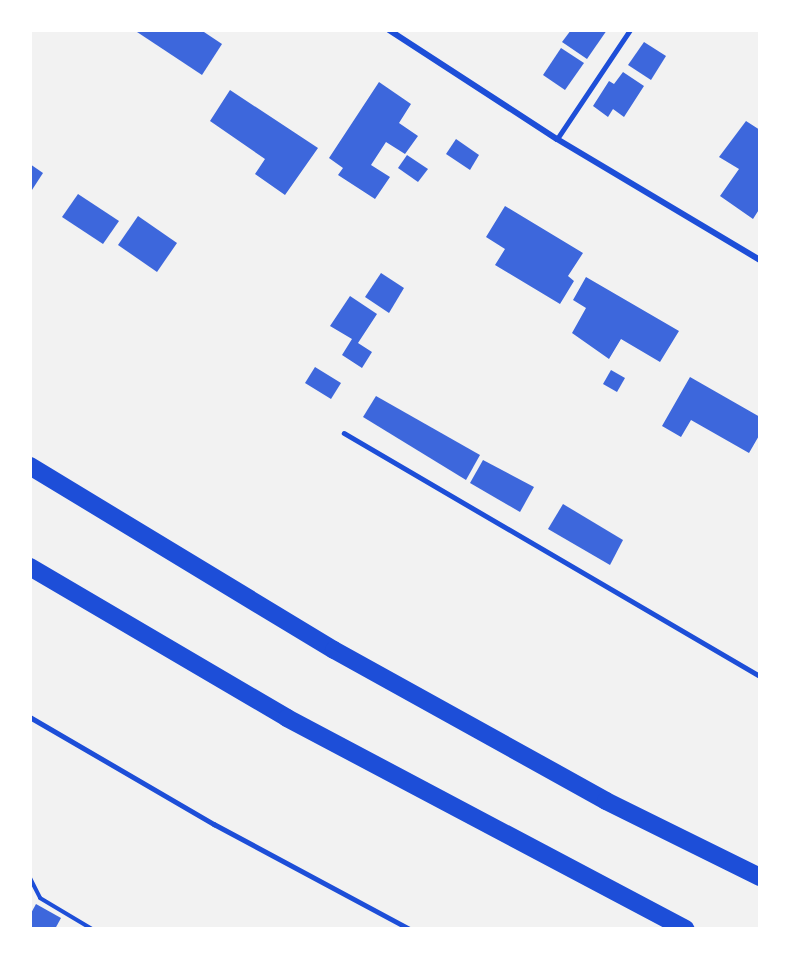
<!DOCTYPE html>
<style>
body{margin:0}
#map{position:relative;width:790px;height:959px;overflow:hidden;background:#f2f2f2;font-family:"Fira Sans",sans-serif}
div>[style]{position:absolute}
.building>*{inset:0;background:#3d67dc}
.path>*{height:4px;margin:-2px;padding:0 2px;transform-origin:2px;border-radius:2px;background:#1d4ed8}
.service>*{height:4.5px;margin:-2.25px;padding:0 2.25px;transform-origin:2.25px;border-radius:2.25px;background:#1d4ed8}
.minor>*{height:6px;margin:-3px;padding:0 3px;transform-origin:3px;border-radius:3px;background:#1d4ed8}
.motorway>*{height:18px;margin:-9px;padding:0 9px;transform-origin:9px;border-radius:9px;background:#1d4ed8}
span{translate:-50% -50%;white-space:nowrap;text-align:center;line-height:1.15;-webkit-text-stroke:6px #fff;paint-order:stroke}
.frame{position:absolute;inset:0;border:32px solid #fff;pointer-events:none}
</style>
<div id="map">
<div class="building">
<i style="clip-path:polygon(134px 30px,201px 30px,222px 44px,202px 75px)"></i>
<i style="clip-path:polygon(571px 30px,607px 30px,587px 59px,562px 42px)"></i>
<i style="clip-path:polygon(644px 42px,666px 56px,651px 80px,628px 65px)"></i>
<i style="clip-path:polygon(561px 48px,584px 63px,565px 90px,543px 75px)"></i>
<i style="clip-path:polygon(623px 72px,644px 86px,624px 117px,613px 109px,608px 117px,593px 106px,609px 81px,614px 84px)"></i>
<i style="clip-path:polygon(379px 82px,411px 104px,399px 123px,418px 136px,405px 154px,386px 142px,371px 165px,390px 177px,375px 199px,338px 175px,343px 168px,329px 158px)"></i>
<i style="clip-path:polygon(230px 90px,318px 148px,285px 195px,255px 174px,265px 159px,210px 121px)"></i>
<i style="clip-path:polygon(746px 121px,760px 130px,760px 208px,753px 219px,720px 196px,739px 169px,719px 157px)"></i>
<i style="clip-path:polygon(456px 139px,479px 155px,470px 170px,446px 154px)"></i>
<i style="clip-path:polygon(407px 155px,428px 169px,418px 182px,398px 168px)"></i>
<i style="clip-path:polygon(30px 164px,43px 173px,30px 193px)"></i>
<i style="clip-path:polygon(78px 194px,119px 221px,103px 244px,62px 217px)"></i>
<i style="clip-path:polygon(505px 206px,583px 253px,568px 276px,574px 281px,560px 304px,495px 265px,505px 249px,486px 237px)"></i>
<i style="clip-path:polygon(138px 216px,177px 243px,157px 272px,118px 245px)"></i>
<i style="clip-path:polygon(381px 273px,404px 288px,389px 313px,365px 297px)"></i>
<i style="clip-path:polygon(586px 277px,679px 331px,660px 362px,621px 339px,609px 359px,572px 333px,586px 308px,573px 300px)"></i>
<i style="clip-path:polygon(350px 296px,377px 314px,358px 343px,372px 352px,362px 368px,342px 355px,352px 339px,330px 326px)"></i>
<i style="clip-path:polygon(315px 367px,341px 383px,331px 399px,305px 383px)"></i>
<i style="clip-path:polygon(611px 370px,625px 378px,617px 392px,603px 384px)"></i>
<i style="clip-path:polygon(690px 377px,760px 417px,760px 434px,749px 453px,691px 420px,681px 437px,662px 426px)"></i>
<i style="clip-path:polygon(376px 396px,480px 455px,466px 480px,363px 417px)"></i>
<i style="clip-path:polygon(483px 460px,534px 487px,520px 512px,470px 483px)"></i>
<i style="clip-path:polygon(563px 504px,623px 540px,610px 565px,548px 529px)"></i>
<i style="clip-path:polygon(36px 904px,61px 918px,55px 929px,30px 929px,30px 915px)"></i>
</div>
<div class="path">
<i style="left:30px;top:878px;width:22px;rotate:63deg"></i>
<i style="left:40px;top:898px;width:61px;rotate:30.8deg"></i>
</div>
<div class="service">
<i style="left:557px;top:139px;width:131px;rotate:-56.2deg"></i>
<i style="left:344px;top:433px;width:482px;rotate:30.3deg"></i>
<i style="left:30px;top:717px;width:213px;rotate:30.2deg"></i>
<i style="left:214px;top:824px;width:222px;rotate:28.2deg"></i>
</div>
<div class="minor">
<i style="left:389px;top:30px;width:200px;rotate:33deg"></i>
<i style="left:557px;top:139px;width:236px;rotate:30.8deg"></i>
</div>
<div class="motorway">
<i style="left:30px;top:466px;width:355px;rotate:31.2deg"></i>
<i style="left:334px;top:650px;width:311px;rotate:29deg"></i>
<i style="left:606px;top:801px;width:172px;rotate:26.3deg"></i>
<i style="left:30px;top:567px;width:298px;rotate:30.4deg"></i>
<i style="left:287px;top:718px;width:451px;rotate:27.9deg"></i>
</div>
<div class="frame"></div>
</div>
